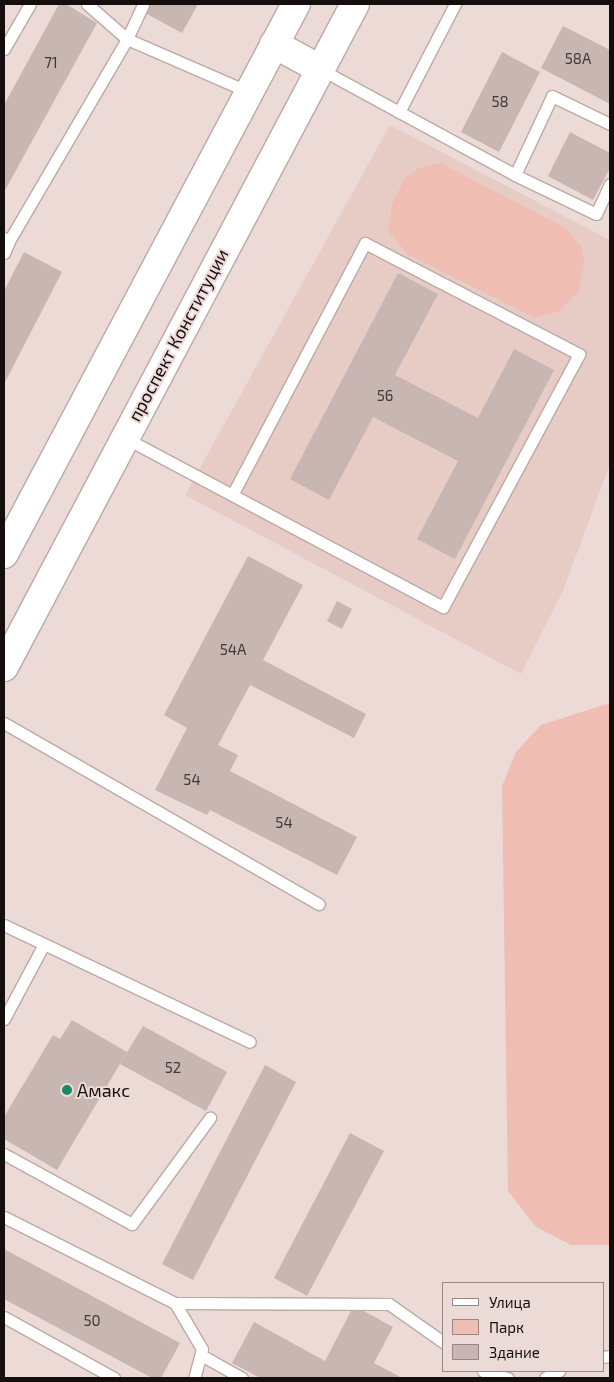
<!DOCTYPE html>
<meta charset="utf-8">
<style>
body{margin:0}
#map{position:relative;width:614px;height:1382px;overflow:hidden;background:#ecdad6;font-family:"Exo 2",sans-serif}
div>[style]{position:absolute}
.built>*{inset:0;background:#e7ccc6}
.green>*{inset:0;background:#efbdb2}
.building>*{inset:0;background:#c7b6b1}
.roads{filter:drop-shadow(1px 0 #bba9a5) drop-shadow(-1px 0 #bba9a5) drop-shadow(0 1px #bba9a5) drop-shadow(0 -1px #bba9a5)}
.lane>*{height:11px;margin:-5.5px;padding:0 5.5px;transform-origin:5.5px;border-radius:5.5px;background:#fff}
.secondary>*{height:28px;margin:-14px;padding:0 14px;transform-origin:14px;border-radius:14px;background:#fff}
.dots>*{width:14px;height:14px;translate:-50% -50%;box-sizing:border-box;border:2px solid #ecdad6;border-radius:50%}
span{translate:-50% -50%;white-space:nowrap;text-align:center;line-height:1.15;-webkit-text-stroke:4px #ecdad6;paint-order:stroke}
.number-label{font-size:15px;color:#413836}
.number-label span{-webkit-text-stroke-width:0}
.street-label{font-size:18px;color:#140e0d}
.poi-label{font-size:18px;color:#140e0d}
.left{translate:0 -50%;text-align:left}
.frame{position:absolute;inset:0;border:5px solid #140e0d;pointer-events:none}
.legend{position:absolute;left:442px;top:1282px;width:162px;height:90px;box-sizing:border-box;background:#ecdad6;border:1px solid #968886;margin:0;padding:6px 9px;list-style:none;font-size:15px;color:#140e0d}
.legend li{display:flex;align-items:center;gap:10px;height:25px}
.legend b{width:25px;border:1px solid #968886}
</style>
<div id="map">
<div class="built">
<i style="clip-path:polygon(390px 125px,610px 240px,610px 464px,563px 591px,521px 674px,185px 495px)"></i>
</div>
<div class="green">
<i style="clip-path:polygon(441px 163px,567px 229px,582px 248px,584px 263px,578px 292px,559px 311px,535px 318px,408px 254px,388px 231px,392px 204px,405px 178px,419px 168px)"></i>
<i style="clip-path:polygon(610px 703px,610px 1245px,571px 1245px,535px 1226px,508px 1191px,502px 786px,516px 752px,541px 725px)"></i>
</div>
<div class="building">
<i style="clip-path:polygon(59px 4px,66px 4px,97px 23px,4px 192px,4px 105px)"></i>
<i style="clip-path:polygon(150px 4px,198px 4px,182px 33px,147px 14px)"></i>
<i style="clip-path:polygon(563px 26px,610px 50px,610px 104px,541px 68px)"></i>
<i style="clip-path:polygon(502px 52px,540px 72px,499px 152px,461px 132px)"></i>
<i style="clip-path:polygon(570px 132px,610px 153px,610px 168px,593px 200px,548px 176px)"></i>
<i style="clip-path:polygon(24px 252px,62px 272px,4px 384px,4px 291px)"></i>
<i style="clip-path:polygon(398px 273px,438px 294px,395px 375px,478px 418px,514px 349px,554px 370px,455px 559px,417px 539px,458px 461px,373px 417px,329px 500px,290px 479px)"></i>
<i style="clip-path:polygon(248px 556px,303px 585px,263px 660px,366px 714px,354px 738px,250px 685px,218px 745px,238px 755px,230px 771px,357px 837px,337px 875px,210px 810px,207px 815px,155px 790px,187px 728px,164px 715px)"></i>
<i style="clip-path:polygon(337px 601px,352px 609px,342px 629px,327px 621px)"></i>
<i style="clip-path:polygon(72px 1020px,127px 1052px,57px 1170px,4px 1139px,4px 1117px,53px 1035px,60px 1039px)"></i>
<i style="clip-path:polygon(143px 1026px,227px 1072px,206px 1111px,120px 1064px)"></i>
<i style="clip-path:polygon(265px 1065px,296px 1082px,193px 1280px,162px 1264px)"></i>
<i style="clip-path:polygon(350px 1133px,384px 1151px,307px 1296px,274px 1278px)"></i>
<i style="clip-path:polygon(4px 1249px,180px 1343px,161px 1378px,152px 1378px,4px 1299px)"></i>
<i style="clip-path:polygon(351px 1311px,364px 1311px,393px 1327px,374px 1363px,402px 1378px,260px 1378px,232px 1363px,254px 1322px,325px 1361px)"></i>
</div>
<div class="roads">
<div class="lane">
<i style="left:87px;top:4px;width:53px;rotate:41.2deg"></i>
<i style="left:127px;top:39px;width:38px;rotate:-65deg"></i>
<i style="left:4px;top:49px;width:52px;rotate:-60deg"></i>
<i style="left:320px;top:69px;width:222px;rotate:28.5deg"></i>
<i style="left:515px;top:175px;width:87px;rotate:-64.9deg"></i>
<i style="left:552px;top:96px;width:64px;rotate:25.8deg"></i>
<i style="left:399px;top:112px;width:122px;rotate:-62.6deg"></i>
<i style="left:515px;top:175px;width:90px;rotate:25.7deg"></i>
<i style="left:596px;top:214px;width:33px;rotate:-65deg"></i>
<i style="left:4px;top:238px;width:6px;rotate:31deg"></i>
<i style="left:9px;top:241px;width:234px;rotate:-59.7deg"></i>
<i style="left:127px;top:39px;width:133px;rotate:23.5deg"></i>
<i style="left:4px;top:253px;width:13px;rotate:-67deg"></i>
<i style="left:125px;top:438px;width:360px;rotate:28deg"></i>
<i style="left:443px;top:607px;width:287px;rotate:-61.7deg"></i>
<i style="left:579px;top:354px;width:241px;rotate:-152.6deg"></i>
<i style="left:365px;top:243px;width:283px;rotate:117.8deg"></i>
<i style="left:4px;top:723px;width:363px;rotate:29.9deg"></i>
<i style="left:4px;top:925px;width:272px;rotate:25.4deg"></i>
<i style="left:4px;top:1019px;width:85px;rotate:-61.9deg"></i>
<i style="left:4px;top:1154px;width:146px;rotate:28.7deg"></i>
<i style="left:132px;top:1224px;width:132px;rotate:-53.7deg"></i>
<i style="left:4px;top:1217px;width:191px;rotate:26.7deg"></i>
<i style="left:175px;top:1303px;width:214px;rotate:0.3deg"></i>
<i style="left:389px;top:1304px;width:66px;rotate:35.1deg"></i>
<i style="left:175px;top:1303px;width:53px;rotate:59.6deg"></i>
<i style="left:202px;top:1349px;width:30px;rotate:105deg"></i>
<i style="left:4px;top:1317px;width:126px;rotate:29deg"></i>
<i style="left:201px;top:1355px;width:47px;rotate:29.3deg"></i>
<i style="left:603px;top:1357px;width:7px;rotate:-8deg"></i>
<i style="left:483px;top:1371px;width:26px;rotate:16deg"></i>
<i style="left:545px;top:1378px;width:16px;rotate:-27deg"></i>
</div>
<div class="secondary">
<i style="left:274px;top:44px;width:52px;rotate:28.5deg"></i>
<i style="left:4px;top:554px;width:623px;rotate:-62.04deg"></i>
<i style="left:4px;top:667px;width:750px;rotate:-62.1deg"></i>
</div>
</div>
<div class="dots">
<i style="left:67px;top:1090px;background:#1a8765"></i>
</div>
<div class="number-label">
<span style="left:578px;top:59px">58А</span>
<span style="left:51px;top:63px">71</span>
<span style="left:500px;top:102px">58</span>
<span style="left:385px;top:396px">56</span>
<span style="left:233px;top:650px">54А</span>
<span style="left:192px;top:780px">54</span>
<span style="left:284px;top:823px">54</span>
<span style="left:173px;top:1068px">52</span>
<span style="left:92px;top:1321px">50</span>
</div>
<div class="street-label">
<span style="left:178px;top:335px;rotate:-62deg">проспект Конституции</span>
</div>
<div class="poi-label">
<span class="left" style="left:77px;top:1090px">Амакс</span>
</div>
<div class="frame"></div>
<ul class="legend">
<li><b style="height:6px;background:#fff"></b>Улица</li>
<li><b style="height:14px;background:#efbdb2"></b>Парк</li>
<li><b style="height:14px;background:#c7b6b1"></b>Здание</li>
</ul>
</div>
